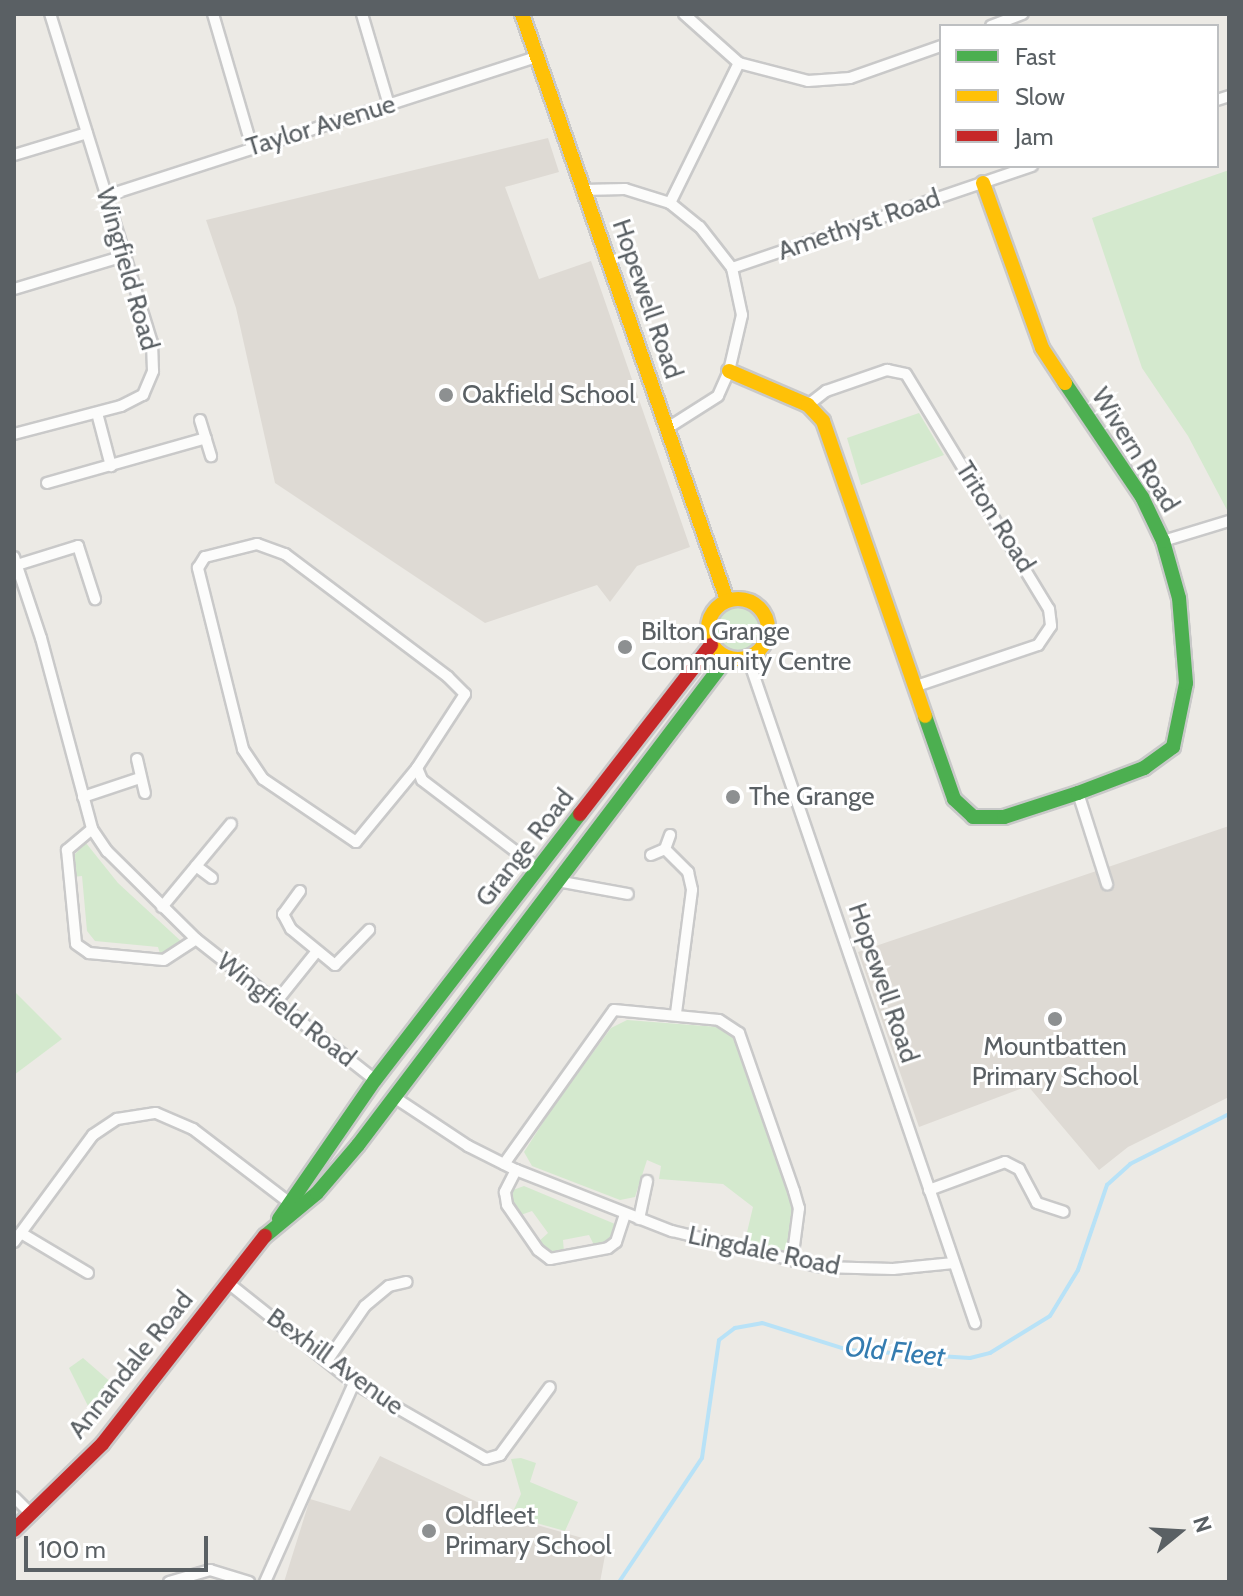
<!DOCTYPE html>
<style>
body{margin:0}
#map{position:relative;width:1243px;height:1596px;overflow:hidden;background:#eceae5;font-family:Cabin,sans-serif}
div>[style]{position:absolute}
.education>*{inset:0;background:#dedad4}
.green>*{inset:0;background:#d4e9ce}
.round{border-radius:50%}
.stream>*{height:4px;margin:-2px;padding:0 2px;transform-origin:2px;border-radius:2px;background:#b8e2f7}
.roads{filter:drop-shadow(2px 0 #c9c9c9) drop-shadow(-2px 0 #c9c9c9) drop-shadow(0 2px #c9c9c9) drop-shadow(0 -2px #c9c9c9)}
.street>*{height:10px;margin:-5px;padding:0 5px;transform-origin:5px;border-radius:5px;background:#fcfcfb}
.fast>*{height:14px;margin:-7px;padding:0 7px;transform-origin:7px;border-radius:7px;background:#4caf50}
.slow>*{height:14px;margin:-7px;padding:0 7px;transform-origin:7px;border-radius:7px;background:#ffc107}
.slow>.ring{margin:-7px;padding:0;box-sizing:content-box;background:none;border:14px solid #ffc107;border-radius:50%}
.jam>*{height:14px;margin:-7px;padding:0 7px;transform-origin:7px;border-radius:7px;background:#c62828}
.dots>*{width:22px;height:22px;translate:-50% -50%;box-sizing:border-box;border:4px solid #fff;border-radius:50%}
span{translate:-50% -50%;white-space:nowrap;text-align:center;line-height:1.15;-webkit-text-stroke:6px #fff;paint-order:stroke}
.street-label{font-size:26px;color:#5a6064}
.poi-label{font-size:26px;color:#5a6064}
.left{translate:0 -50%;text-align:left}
.water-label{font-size:28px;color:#347cb0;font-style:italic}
.frame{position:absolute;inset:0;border:16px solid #5a6064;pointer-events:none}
.legend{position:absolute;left:939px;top:24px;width:280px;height:144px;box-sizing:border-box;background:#fff;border:2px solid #bdbfc1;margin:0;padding:10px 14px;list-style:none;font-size:24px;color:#5a6064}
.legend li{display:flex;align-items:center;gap:16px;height:40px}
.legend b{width:40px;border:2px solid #bdbfc1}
.north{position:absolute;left:1139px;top:1492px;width:80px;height:80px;-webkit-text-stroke:6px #fff;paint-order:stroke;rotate:72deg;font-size:22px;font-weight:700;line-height:32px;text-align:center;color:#5a6064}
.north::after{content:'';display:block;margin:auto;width:28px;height:36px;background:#5a6064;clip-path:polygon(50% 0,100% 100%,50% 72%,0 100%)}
.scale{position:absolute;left:24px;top:1536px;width:184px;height:36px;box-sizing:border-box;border:4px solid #5a6064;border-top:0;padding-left:10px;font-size:24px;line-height:28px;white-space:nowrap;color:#5a6064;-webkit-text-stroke:6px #fff;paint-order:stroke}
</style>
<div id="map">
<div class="education">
<i style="clip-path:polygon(548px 138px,559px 172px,505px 187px,539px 279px,591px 261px,690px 547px,637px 566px,610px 602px,597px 585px,485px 623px,275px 483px,236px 308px,206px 220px)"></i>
<i style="clip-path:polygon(1229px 826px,1229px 1097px,1128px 1147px,1099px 1170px,1028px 1086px,919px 1127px,858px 952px)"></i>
<i style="clip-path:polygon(380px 1456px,509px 1517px,607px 1545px,600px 1582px,284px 1582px,310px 1499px,350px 1511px)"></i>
</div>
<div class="green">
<i style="clip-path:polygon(1229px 170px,1229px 509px,1227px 510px,1188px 436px,1142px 368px,1092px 218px)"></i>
<i style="clip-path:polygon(919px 413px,944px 455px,861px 485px,847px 438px)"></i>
<i class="round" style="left:716px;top:607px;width:44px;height:44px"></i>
<i style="clip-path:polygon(86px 843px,118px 883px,183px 943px,161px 957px,158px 947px,95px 941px,87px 931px,82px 876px,72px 877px,71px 858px)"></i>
<i style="clip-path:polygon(14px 991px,62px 1039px,14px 1075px)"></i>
<i style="clip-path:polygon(627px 1020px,718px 1027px,735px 1038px,796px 1208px,790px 1257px,744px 1245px,753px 1207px,723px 1184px,659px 1179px,661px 1166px,647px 1160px,635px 1197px,620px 1200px,532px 1166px,524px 1152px,553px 1107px,611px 1028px)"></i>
<i style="clip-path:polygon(524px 1186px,615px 1224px,614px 1238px,595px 1247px,589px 1235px,563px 1240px,564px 1252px,552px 1254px,537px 1243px,548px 1233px,532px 1211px,518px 1216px,512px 1205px,513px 1190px)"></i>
<i style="clip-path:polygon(83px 1358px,121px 1391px,95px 1420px,69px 1368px)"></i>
<i style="clip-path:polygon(521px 1458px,536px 1463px,530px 1482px,578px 1502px,565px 1531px,511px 1516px,521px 1494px,511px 1459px)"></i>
</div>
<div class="stream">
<i style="left:619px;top:1582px;width:149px;rotate:-56.2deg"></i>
<i style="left:702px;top:1458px;width:119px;rotate:-81.8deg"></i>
<i style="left:719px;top:1340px;width:20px;rotate:-37deg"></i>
<i style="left:735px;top:1328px;width:27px;rotate:-10deg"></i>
<i style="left:762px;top:1323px;width:90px;rotate:17.4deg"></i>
<i style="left:848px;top:1350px;width:122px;rotate:3.8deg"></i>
<i style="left:970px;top:1358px;width:21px;rotate:-14deg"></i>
<i style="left:990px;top:1353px;width:70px;rotate:-31.7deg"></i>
<i style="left:1050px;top:1316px;width:54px;rotate:-58.7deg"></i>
<i style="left:1078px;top:1270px;width:90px;rotate:-71.2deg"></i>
<i style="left:1107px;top:1185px;width:31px;rotate:-42deg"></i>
<i style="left:1130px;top:1164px;width:111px;rotate:-26.8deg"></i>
</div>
<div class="roads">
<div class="street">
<i style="left:213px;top:14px;width:139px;rotate:73.7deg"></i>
<i style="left:362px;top:14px;width:95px;rotate:73.5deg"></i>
<i style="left:684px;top:14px;width:74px;rotate:41.7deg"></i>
<i style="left:739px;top:63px;width:71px;rotate:14.6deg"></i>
<i style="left:808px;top:81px;width:42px;rotate:-4.1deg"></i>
<i style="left:850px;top:78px;width:96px;rotate:-19.4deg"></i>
<i style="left:991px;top:26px;width:34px;rotate:-21deg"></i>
<i style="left:1217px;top:100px;width:13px;rotate:-18deg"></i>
<i style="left:14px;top:155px;width:76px;rotate:-16.8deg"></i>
<i style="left:583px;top:190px;width:42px;rotate:-1.4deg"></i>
<i style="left:625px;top:189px;width:47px;rotate:17.3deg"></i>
<i style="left:670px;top:203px;width:38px;rotate:39deg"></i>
<i style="left:700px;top:227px;width:52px;rotate:52deg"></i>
<i style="left:732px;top:268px;width:48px;rotate:78deg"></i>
<i style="left:742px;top:315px;width:57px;rotate:103.1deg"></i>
<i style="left:729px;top:371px;width:27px;rotate:114deg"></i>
<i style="left:718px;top:396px;width:62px;rotate:147.6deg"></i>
<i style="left:106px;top:196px;width:452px;rotate:-17.9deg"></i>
<i style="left:670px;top:203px;width:156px;rotate:-63.8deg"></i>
<i style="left:732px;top:268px;width:317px;rotate:-18.8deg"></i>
<i style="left:14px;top:289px;width:115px;rotate:-16.7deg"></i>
<i style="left:808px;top:405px;width:23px;rotate:-38deg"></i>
<i style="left:826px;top:391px;width:65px;rotate:-19deg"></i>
<i style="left:887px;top:370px;width:19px;rotate:12deg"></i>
<i style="left:906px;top:374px;width:275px;rotate:58.7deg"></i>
<i style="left:1049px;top:609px;width:17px;rotate:83deg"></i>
<i style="left:1051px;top:626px;width:23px;rotate:124deg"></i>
<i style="left:1038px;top:645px;width:129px;rotate:161.4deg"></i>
<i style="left:97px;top:413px;width:55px;rotate:75.2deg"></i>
<i style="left:200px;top:420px;width:38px;rotate:73deg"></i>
<i style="left:14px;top:434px;width:111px;rotate:-14.7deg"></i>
<i style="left:121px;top:406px;width:25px;rotate:-27deg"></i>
<i style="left:143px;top:395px;width:26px;rotate:-67deg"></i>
<i style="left:153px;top:371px;width:28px;rotate:-92deg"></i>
<i style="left:152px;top:343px;width:344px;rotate:-107.2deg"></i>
<i style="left:47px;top:483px;width:165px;rotate:-15.8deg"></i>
<i style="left:1163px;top:541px;width:69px;rotate:-16.9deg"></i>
<i style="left:14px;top:557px;width:85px;rotate:71.6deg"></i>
<i style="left:41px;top:638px;width:198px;rotate:75deg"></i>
<i style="left:92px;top:829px;width:27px;rotate:56deg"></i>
<i style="left:107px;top:851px;width:125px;rotate:44.7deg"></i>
<i style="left:196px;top:939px;width:228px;rotate:38.2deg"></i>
<i style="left:17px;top:565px;width:64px;rotate:-17.3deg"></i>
<i style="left:78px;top:546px;width:56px;rotate:72.2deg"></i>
<i style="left:748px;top:658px;width:703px;rotate:71.15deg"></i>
<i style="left:137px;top:759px;width:35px;rotate:77deg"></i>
<i style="left:417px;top:768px;width:96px;rotate:129.5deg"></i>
<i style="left:356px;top:842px;width:112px;rotate:-145.9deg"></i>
<i style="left:263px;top:779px;width:36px;rotate:-124deg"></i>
<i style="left:243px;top:749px;width:187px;rotate:-104deg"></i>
<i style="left:198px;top:568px;width:13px;rotate:-58deg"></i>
<i style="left:205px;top:557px;width:54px;rotate:-14deg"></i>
<i style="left:257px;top:544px;width:30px;rotate:20deg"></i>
<i style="left:285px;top:554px;width:204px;rotate:37deg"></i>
<i style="left:448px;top:677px;width:24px;rotate:45deg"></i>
<i style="left:465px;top:694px;width:88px;rotate:123deg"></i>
<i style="left:417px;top:768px;width:13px;rotate:67deg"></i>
<i style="left:422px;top:780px;width:147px;rotate:37.3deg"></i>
<i style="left:1078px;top:793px;width:96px;rotate:72.3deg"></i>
<i style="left:83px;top:797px;width:60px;rotate:-18.4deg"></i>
<i style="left:92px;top:829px;width:33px;rotate:140deg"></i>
<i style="left:67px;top:850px;width:94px;rotate:84.5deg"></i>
<i style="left:76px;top:944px;width:16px;rotate:35deg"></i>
<i style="left:89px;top:953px;width:75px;rotate:5.3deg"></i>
<i style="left:164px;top:960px;width:38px;rotate:-33deg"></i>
<i style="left:665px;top:849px;width:33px;rotate:45deg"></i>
<i style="left:688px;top:872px;width:18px;rotate:77deg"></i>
<i style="left:692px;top:890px;width:124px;rotate:97.4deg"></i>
<i style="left:651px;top:855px;width:15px;rotate:-23deg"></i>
<i style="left:665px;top:849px;width:15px;rotate:-70deg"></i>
<i style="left:196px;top:866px;width:20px;rotate:37deg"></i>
<i style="left:557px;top:881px;width:72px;rotate:10.4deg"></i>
<i style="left:300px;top:891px;width:29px;rotate:126deg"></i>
<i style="left:283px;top:914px;width:17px;rotate:62deg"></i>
<i style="left:291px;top:929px;width:57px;rotate:39.3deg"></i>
<i style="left:335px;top:965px;width:49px;rotate:-45.8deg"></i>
<i style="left:162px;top:907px;width:108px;rotate:-50.3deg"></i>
<i style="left:276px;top:1002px;width:65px;rotate:-51.2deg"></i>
<i style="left:394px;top:1097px;width:89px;rotate:33.5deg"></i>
<i style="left:468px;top:1146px;width:54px;rotate:26.6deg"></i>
<i style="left:516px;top:1170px;width:168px;rotate:21.4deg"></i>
<i style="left:672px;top:1231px;width:153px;rotate:13.6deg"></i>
<i style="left:821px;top:1267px;width:72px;rotate:1.6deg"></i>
<i style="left:893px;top:1269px;width:61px;rotate:-5.6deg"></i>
<i style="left:504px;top:1164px;width:189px;rotate:-54.5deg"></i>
<i style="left:614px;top:1010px;width:105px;rotate:5.4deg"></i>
<i style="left:719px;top:1020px;width:24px;rotate:33deg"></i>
<i style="left:739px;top:1033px;width:167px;rotate:70.8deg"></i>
<i style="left:794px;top:1191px;width:18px;rotate:74deg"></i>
<i style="left:799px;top:1208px;width:53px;rotate:97.5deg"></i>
<i style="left:516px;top:1170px;width:25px;rotate:117deg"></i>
<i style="left:505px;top:1192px;width:13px;rotate:81deg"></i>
<i style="left:507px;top:1205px;width:55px;rotate:55.4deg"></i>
<i style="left:538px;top:1250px;width:15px;rotate:37deg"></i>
<i style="left:550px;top:1259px;width:59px;rotate:-10.7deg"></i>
<i style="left:608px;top:1248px;width:10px;rotate:-37deg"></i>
<i style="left:616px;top:1242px;width:28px;rotate:-72deg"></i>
<i style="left:929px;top:1190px;width:81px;rotate:-20.2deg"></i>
<i style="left:1005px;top:1162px;width:16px;rotate:27deg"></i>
<i style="left:1019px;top:1169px;width:38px;rotate:62deg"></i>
<i style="left:1037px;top:1203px;width:28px;rotate:18deg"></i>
<i style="left:639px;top:1219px;width:39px;rotate:-78deg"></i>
<i style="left:21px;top:1233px;width:78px;rotate:30.8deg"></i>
<i style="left:14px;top:1242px;width:133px;rotate:-53.6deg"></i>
<i style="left:93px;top:1135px;width:29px;rotate:-34deg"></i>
<i style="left:117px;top:1119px;width:39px;rotate:-9deg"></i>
<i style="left:156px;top:1113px;width:40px;rotate:23.4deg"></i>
<i style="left:193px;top:1129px;width:128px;rotate:37.4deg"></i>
<i style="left:227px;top:1282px;width:162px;rotate:38.5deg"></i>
<i style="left:354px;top:1383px;width:152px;rotate:29.9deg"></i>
<i style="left:486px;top:1459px;width:15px;rotate:-16deg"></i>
<i style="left:500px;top:1455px;width:84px;rotate:-53.7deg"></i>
<i style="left:327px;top:1361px;width:67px;rotate:-55.4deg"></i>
<i style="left:365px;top:1306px;width:31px;rotate:-40deg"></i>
<i style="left:389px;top:1286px;width:18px;rotate:-13deg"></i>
<i style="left:14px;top:1497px;width:24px;rotate:45deg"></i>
<i style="left:169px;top:1582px;width:43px;rotate:-16.3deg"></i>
<i style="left:210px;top:1570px;width:41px;rotate:17.1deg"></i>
<i style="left:265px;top:1582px;width:218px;rotate:-65.9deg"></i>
</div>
<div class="fast">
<i style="left:925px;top:716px;width:88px;rotate:70.7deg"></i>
<i style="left:954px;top:799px;width:26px;rotate:43deg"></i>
<i style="left:973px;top:817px;width:31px"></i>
<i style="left:1004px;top:817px;width:78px;rotate:-18deg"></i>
<i style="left:1078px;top:793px;width:71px;rotate:-20.7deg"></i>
<i style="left:1144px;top:768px;width:36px;rotate:-36deg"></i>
<i style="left:1173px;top:747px;width:65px;rotate:-78.5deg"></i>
<i style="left:1186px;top:683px;width:85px;rotate:-94.7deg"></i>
<i style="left:1179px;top:598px;width:59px;rotate:-105.7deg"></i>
<i style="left:1163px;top:541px;width:49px;rotate:-115.5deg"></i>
<i style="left:1142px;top:497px;width:138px;rotate:-124deg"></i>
<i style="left:279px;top:1219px;width:169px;rotate:-55.4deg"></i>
<i style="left:375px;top:1080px;width:336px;rotate:-52.4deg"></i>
<i style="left:265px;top:1236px;width:67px;rotate:-39.6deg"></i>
<i style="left:317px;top:1193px;width:63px;rotate:-49.5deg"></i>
<i style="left:358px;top:1145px;width:611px;rotate:-52.85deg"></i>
</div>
<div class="slow">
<i style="left:522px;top:14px;width:621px;rotate:70.72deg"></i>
<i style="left:983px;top:183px;width:175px;rotate:70.3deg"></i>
<i style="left:1042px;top:348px;width:42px;rotate:56.7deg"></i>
<i style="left:729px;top:371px;width:86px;rotate:23.3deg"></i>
<i style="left:808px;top:405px;width:22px;rotate:47deg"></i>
<i style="left:823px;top:421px;width:312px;rotate:70.9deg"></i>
<i class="ring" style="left:708px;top:599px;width:46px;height:46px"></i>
</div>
<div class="jam">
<i style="left:580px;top:814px;width:214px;rotate:-52.2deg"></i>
<i style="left:14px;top:1530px;width:124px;rotate:-44.3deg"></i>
<i style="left:103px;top:1443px;width:263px;rotate:-52deg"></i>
</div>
</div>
<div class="dots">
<i style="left:446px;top:395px;background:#8d9091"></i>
<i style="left:625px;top:647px;background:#8d9091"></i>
<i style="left:733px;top:797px;background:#8d9091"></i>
<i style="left:1055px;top:1019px;background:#8d9091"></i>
<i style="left:429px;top:1531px;background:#8d9091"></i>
</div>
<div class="street-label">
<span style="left:321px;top:126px;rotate:-17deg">Taylor Avenue</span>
<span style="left:859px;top:225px;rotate:-19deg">Amethyst Road</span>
<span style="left:127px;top:269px;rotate:74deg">Wingfield Road</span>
<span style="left:647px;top:299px;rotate:71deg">Hopewell Road</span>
<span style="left:1135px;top:450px;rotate:58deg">Wivern Road</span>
<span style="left:995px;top:517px;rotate:58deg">Triton Road</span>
<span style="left:525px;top:848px;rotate:-52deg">Grange Road</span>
<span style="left:883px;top:983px;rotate:71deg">Hopewell Road</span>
<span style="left:286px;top:1010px;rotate:38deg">Wingfield Road</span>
<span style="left:764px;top:1251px;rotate:12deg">Lingdale Road</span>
<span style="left:335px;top:1362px;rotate:36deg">Bexhill Avenue</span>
<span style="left:131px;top:1365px;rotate:-51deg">Annandale Road</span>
</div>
<div class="poi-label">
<span class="left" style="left:462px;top:395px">Oakfield School</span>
<span class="left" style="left:641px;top:647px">Bilton Grange<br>Community Centre</span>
<span class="left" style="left:749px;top:797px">The Grange</span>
<span style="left:1055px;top:1062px">Mountbatten<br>Primary School</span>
<span class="left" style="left:445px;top:1531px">Oldfleet<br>Primary School</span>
</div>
<div class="water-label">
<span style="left:895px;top:1351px;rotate:6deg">Old Fleet</span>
</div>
<div class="frame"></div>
<ul class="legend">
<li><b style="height:10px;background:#4caf50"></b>Fast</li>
<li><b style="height:10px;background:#ffc107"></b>Slow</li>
<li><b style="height:10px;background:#c62828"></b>Jam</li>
</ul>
<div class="north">N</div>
<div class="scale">100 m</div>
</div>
